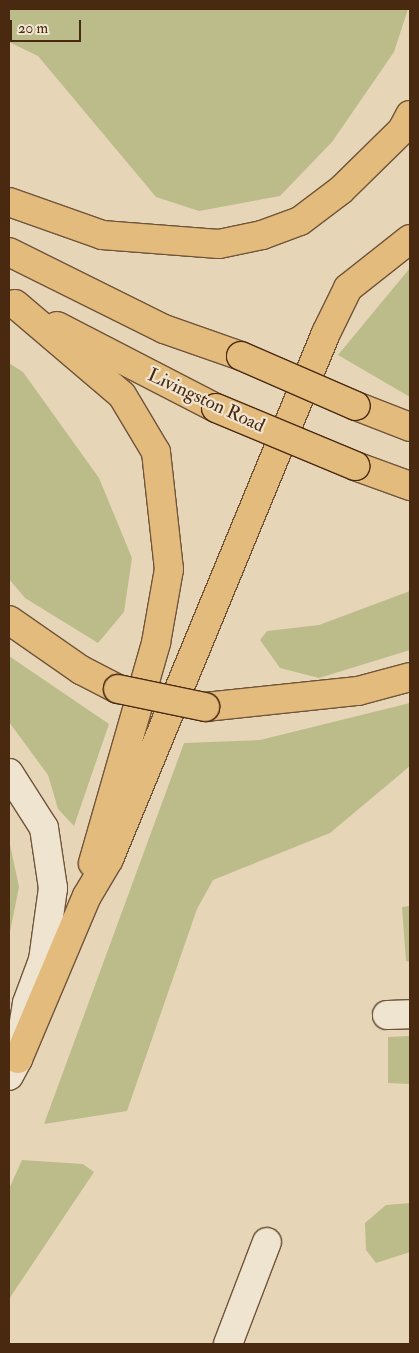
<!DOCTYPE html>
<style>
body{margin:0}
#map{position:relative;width:419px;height:1353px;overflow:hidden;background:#e6d6b7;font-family:"IM FELL Double Pica",serif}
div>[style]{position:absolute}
.green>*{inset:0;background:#bbbc8a}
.roads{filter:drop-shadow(1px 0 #70543a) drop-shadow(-1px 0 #70543a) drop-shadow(0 1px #70543a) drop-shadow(0 -1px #70543a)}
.minor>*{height:28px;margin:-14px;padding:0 14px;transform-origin:14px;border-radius:14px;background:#efe4d0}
.tertiary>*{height:28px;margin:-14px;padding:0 14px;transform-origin:14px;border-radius:14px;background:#efe4d0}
.primary>*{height:28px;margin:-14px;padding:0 14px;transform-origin:14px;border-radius:14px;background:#e3bb7c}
.bridges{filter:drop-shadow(1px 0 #492910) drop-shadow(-1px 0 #492910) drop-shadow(0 1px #492910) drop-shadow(0 -1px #492910)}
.primary-bridge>*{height:28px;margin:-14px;padding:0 14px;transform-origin:14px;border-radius:14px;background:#e3bb7c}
span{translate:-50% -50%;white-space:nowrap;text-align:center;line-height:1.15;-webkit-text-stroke:4.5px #efe4d0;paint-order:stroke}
.street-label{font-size:19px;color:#492910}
.frame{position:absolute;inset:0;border:10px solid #492910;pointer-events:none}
.scale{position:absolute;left:10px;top:20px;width:71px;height:22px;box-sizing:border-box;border:2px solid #492910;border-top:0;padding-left:6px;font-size:15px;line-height:18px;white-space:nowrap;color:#492910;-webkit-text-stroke:4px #efe4d0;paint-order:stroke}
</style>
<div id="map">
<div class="green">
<i style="clip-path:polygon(9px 9px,408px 9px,394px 52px,332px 142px,280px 196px,199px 211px,156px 197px,38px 56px,9px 42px)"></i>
<i style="clip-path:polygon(410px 268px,410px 397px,338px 355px)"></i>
<i style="clip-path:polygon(9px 363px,23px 372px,99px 478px,132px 558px,124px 612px,98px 643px,25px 598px,9px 579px)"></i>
<i style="clip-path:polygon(410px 591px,410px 650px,319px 678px,280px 668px,260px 640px,267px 631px,319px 625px)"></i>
<i style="clip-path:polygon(9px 656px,109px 724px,74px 826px,58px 809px,48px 775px,9px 722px)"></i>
<i style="clip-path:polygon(410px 703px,410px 766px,330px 833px,213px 880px,197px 909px,127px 1111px,44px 1124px,184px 743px,260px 740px)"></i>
<i style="clip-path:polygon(9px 840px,19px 887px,9px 937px)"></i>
<i style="clip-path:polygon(410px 906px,410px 962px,406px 961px,402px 907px)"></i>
<i style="clip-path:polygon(410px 1036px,410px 1084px,388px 1083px,388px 1037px)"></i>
<i style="clip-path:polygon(22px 1160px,83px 1164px,94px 1172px,9px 1299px,9px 1189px)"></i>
<i style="clip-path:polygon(410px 1203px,410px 1252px,376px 1263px,366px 1250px,365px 1223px,386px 1205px)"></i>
</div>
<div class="roads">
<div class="minor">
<i style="left:387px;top:1015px;width:23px;rotate:-2deg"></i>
<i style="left:228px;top:1344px;width:109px;rotate:-69.1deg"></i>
</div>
<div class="tertiary">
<i style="left:9px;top:773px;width:65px;rotate:57.5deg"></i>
<i style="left:44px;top:828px;width:61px;rotate:81.5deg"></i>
<i style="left:53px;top:888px;width:73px;rotate:97.9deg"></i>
<i style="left:43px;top:960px;width:46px;rotate:110.4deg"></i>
<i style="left:27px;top:1003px;width:57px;rotate:99.1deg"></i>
<i style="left:18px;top:1059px;width:19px;rotate:118deg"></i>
</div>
<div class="primary">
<i style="left:9px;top:202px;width:99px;rotate:19.5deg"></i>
<i style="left:102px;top:235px;width:117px;rotate:4.4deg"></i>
<i style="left:219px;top:244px;width:44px;rotate:-11.8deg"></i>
<i style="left:262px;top:235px;width:40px;rotate:-20.2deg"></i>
<i style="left:300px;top:221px;width:51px;rotate:-37.1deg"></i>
<i style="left:341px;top:190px;width:86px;rotate:-44.5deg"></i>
<i style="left:402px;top:130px;width:17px;rotate:-62deg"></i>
<i style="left:9px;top:252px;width:173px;rotate:26.4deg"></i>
<i style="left:164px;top:329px;width:82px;rotate:19.3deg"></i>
<i style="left:15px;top:304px;width:140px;rotate:40.4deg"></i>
<i style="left:122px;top:395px;width:66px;rotate:59.2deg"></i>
<i style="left:156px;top:452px;width:118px;rotate:83.7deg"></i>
<i style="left:169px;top:569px;width:75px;rotate:100deg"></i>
<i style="left:156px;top:643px;width:229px;rotate:106deg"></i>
<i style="left:57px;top:326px;width:179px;rotate:27.3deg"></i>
<i style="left:356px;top:406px;width:58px;rotate:21.3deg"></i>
<i style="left:355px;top:466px;width:59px;rotate:20deg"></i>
<i style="left:9px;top:620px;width:88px;rotate:34.8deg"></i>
<i style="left:81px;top:670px;width:42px;rotate:27.2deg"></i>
<i style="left:205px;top:707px;width:154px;rotate:-6deg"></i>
<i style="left:358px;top:691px;width:54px;rotate:-15.1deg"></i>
<i style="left:18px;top:1059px;width:177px;rotate:-67.1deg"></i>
<i style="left:87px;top:896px;width:43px;rotate:-59.3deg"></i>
<i style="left:109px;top:859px;width:569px;rotate:-67.58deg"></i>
<i style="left:326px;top:333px;width:50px;rotate:-63.9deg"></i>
<i style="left:348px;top:288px;width:79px;rotate:-38.3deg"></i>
</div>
</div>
<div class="bridges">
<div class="primary-bridge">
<i style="left:241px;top:356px;width:125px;rotate:23.5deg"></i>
<i style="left:216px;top:408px;width:151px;rotate:22.6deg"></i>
<i style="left:118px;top:689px;width:89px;rotate:11.7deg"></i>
</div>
</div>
<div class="street-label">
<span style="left:206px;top:401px;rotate:25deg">Livingston Road</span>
</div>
<div class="frame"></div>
<div class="scale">20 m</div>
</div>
